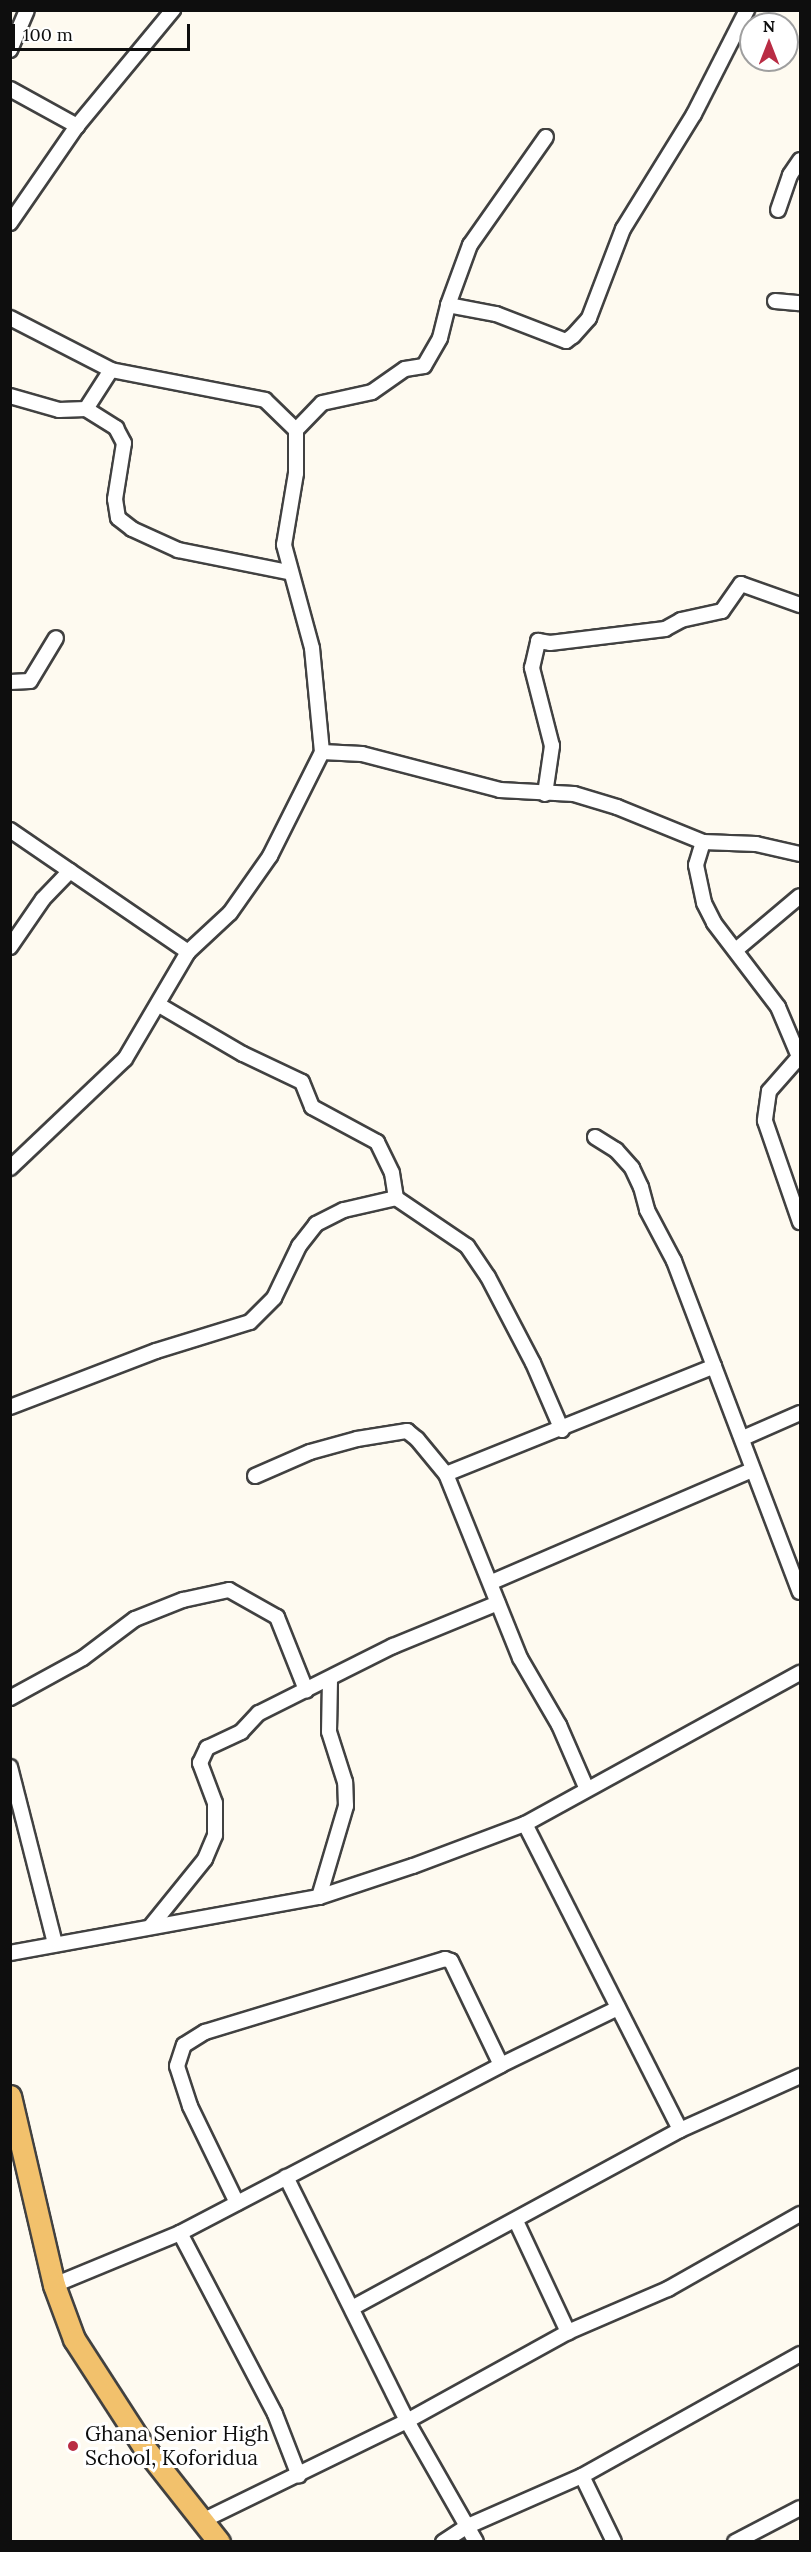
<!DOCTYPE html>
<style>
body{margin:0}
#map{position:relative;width:811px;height:2552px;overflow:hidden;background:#fefaf0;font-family:Lora,serif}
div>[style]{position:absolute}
.roads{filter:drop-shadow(2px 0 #414141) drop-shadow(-2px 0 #414141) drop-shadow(0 2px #414141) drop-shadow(0 -2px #414141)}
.street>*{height:14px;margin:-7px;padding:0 7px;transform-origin:7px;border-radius:7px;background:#fff}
.primary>*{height:21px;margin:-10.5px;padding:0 10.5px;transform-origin:10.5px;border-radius:10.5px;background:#f2c16c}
.dots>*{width:16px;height:16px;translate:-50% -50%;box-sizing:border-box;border:3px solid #fff;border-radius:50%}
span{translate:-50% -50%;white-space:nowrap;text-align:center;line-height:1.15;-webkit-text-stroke:6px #fff;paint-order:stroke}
.poi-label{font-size:21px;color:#0e0e0e}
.left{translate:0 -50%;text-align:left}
.frame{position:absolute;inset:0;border:12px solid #0e0e0e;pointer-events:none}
.north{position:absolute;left:739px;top:12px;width:60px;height:60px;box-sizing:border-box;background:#fff;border:2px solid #9f9f9f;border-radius:50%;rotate:0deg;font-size:16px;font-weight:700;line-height:24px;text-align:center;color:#0e0e0e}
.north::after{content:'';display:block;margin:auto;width:21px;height:27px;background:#b92c44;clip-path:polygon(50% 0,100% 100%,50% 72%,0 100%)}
.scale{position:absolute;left:12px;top:24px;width:178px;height:27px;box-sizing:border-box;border:3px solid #0e0e0e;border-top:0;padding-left:8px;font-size:18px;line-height:21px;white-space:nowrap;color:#0e0e0e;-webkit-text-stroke:4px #fff;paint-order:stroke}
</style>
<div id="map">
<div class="roads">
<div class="street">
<i style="left:10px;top:50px;width:43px;rotate:-67deg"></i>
<i style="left:10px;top:89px;width:77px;rotate:28.9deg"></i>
<i style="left:778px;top:210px;width:37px;rotate:-71deg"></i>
<i style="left:790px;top:175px;width:18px;rotate:-56deg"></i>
<i style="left:10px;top:223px;width:118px;rotate:-55.4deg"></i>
<i style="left:77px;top:126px;width:151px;rotate:-50.4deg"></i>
<i style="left:775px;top:301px;width:25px;rotate:5deg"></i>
<i style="left:448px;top:305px;width:64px;rotate:-69.9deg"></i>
<i style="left:470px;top:245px;width:132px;rotate:-54.9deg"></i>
<i style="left:10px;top:318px;width:114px;rotate:27.2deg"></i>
<i style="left:111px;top:370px;width:157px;rotate:11deg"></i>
<i style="left:265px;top:400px;width:43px;rotate:44.1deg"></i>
<i style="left:10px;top:396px;width:51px;rotate:15.9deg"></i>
<i style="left:59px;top:410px;width:27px;rotate:-2deg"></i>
<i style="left:86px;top:409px;width:36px;rotate:32deg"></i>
<i style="left:116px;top:428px;width:17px;rotate:62deg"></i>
<i style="left:124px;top:443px;width:57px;rotate:99.1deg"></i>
<i style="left:115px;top:499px;width:19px;rotate:81deg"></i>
<i style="left:118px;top:518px;width:18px;rotate:38deg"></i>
<i style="left:132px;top:529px;width:51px;rotate:24.5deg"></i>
<i style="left:178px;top:550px;width:112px;rotate:11.3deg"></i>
<i style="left:86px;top:409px;width:46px;rotate:-57.3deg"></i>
<i style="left:10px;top:682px;width:20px;rotate:-3deg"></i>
<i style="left:30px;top:681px;width:50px;rotate:-58.8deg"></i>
<i style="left:322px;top:752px;width:40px;rotate:2.9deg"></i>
<i style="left:362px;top:754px;width:143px;rotate:14.6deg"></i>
<i style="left:500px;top:790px;width:74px;rotate:3.1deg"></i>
<i style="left:574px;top:794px;width:45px;rotate:16.8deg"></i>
<i style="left:617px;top:807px;width:93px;rotate:22.1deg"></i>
<i style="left:703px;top:842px;width:24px;rotate:107deg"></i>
<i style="left:696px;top:865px;width:39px;rotate:78deg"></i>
<i style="left:704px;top:903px;width:22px;rotate:63deg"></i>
<i style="left:714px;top:923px;width:106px;rotate:52.7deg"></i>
<i style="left:778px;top:1007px;width:56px;rotate:67.1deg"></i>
<i style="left:545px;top:794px;width:49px;rotate:-81.7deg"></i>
<i style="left:552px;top:746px;width:81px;rotate:-104.4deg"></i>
<i style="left:532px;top:668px;width:28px;rotate:-77deg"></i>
<i style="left:538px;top:641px;width:12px;rotate:9deg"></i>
<i style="left:550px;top:643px;width:116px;rotate:-6.9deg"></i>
<i style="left:665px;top:629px;width:18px;rotate:-29deg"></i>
<i style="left:681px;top:620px;width:42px;rotate:-12.4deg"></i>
<i style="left:722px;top:611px;width:33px;rotate:-55deg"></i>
<i style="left:741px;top:584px;width:63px;rotate:19.6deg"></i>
<i style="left:10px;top:830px;width:216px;rotate:34.4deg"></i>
<i style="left:703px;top:842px;width:53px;rotate:2.2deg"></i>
<i style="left:756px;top:844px;width:45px;rotate:12.8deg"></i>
<i style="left:10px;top:947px;width:58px;rotate:-55.5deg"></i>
<i style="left:43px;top:899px;width:39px;rotate:-46deg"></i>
<i style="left:737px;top:949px;width:82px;rotate:-40.1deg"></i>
<i style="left:159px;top:1005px;width:97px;rotate:30.3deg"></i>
<i style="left:243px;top:1054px;width:65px;rotate:25.4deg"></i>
<i style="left:302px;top:1082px;width:27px;rotate:68deg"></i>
<i style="left:312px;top:1107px;width:74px;rotate:28.3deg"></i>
<i style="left:377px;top:1142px;width:34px;rotate:64deg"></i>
<i style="left:392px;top:1173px;width:25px;rotate:81deg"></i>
<i style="left:799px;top:1057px;width:45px;rotate:131.4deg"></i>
<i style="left:769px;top:1091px;width:30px;rotate:98deg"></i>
<i style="left:765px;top:1121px;width:107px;rotate:70.9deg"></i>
<i style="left:595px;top:1137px;width:25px;rotate:32deg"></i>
<i style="left:616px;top:1150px;width:24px;rotate:48deg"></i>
<i style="left:632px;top:1168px;width:21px;rotate:65deg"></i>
<i style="left:641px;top:1187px;width:24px;rotate:75deg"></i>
<i style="left:647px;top:1210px;width:58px;rotate:62.1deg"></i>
<i style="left:674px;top:1261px;width:354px;rotate:69.2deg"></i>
<i style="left:10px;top:1168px;width:158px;rotate:-43.5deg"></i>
<i style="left:125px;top:1059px;width:124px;rotate:-59.5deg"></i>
<i style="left:188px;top:952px;width:57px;rotate:-42.9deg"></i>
<i style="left:230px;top:913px;width:70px;rotate:-54.9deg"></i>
<i style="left:270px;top:856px;width:116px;rotate:-63.4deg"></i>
<i style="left:322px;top:752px;width:104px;rotate:-95.5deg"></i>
<i style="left:312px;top:648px;width:107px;rotate:-105.2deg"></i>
<i style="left:284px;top:545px;width:73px;rotate:-80.5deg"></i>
<i style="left:296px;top:473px;width:43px;rotate:-90deg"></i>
<i style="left:296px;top:430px;width:37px;rotate:-46deg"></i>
<i style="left:322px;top:403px;width:51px;rotate:-12.4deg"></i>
<i style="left:372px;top:392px;width:40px;rotate:-34.9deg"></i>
<i style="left:405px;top:369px;width:19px;rotate:-9deg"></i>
<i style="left:424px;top:366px;width:32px;rotate:-60deg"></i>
<i style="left:440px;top:338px;width:34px;rotate:-76deg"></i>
<i style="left:448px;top:305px;width:49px;rotate:10.6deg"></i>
<i style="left:496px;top:314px;width:75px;rotate:21.1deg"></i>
<i style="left:566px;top:341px;width:9px;rotate:-36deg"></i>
<i style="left:573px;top:336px;width:24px;rotate:-48deg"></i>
<i style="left:589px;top:318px;width:95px;rotate:-69.1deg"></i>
<i style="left:623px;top:229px;width:135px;rotate:-58.3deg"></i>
<i style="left:694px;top:114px;width:117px;rotate:-63deg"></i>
<i style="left:10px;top:1407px;width:156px;rotate:-21deg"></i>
<i style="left:156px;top:1351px;width:98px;rotate:-17.1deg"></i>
<i style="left:250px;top:1322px;width:34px;rotate:-45deg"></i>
<i style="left:274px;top:1298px;width:58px;rotate:-64.3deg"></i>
<i style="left:299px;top:1246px;width:28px;rotate:-52deg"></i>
<i style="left:316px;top:1224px;width:31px;rotate:-27deg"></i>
<i style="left:344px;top:1210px;width:53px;rotate:-13deg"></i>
<i style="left:396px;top:1198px;width:86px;rotate:34.1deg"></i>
<i style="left:467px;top:1246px;width:37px;rotate:56deg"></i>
<i style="left:488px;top:1277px;width:97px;rotate:62.4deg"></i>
<i style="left:533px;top:1363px;width:73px;rotate:66.6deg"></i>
<i style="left:743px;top:1438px;width:62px;rotate:-23.7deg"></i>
<i style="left:446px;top:1474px;width:289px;rotate:-21.9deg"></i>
<i style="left:255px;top:1476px;width:60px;rotate:-23.6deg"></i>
<i style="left:310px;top:1452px;width:49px;rotate:-15.5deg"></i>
<i style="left:357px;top:1439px;width:51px;rotate:-9.1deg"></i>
<i style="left:407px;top:1431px;width:13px;rotate:39deg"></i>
<i style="left:417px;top:1439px;width:45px;rotate:50.4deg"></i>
<i style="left:446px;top:1474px;width:198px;rotate:68.1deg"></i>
<i style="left:520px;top:1658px;width:78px;rotate:59.8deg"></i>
<i style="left:559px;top:1725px;width:68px;rotate:66.5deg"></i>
<i style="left:492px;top:1582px;width:283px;rotate:-23.3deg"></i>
<i style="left:10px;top:1698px;width:83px;rotate:-28.7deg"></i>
<i style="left:83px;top:1658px;width:65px;rotate:-36.9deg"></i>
<i style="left:135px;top:1619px;width:52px;rotate:-21.6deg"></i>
<i style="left:183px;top:1600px;width:47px;rotate:-12.3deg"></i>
<i style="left:229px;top:1590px;width:55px;rotate:29.4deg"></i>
<i style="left:277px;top:1617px;width:79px;rotate:68.3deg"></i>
<i style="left:10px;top:1767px;width:183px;rotate:75.7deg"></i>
<i style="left:525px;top:1824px;width:343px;rotate:63.1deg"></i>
<i style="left:319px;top:1897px;width:95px;rotate:-73.5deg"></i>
<i style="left:346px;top:1806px;width:24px;rotate:-92deg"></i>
<i style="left:345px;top:1782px;width:52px;rotate:-107.7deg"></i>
<i style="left:329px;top:1732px;width:53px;rotate:-88.9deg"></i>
<i style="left:151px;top:1926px;width:86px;rotate:-51.1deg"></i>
<i style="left:205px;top:1859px;width:26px;rotate:-67deg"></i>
<i style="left:215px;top:1835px;width:32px;rotate:-90deg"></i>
<i style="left:215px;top:1803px;width:43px;rotate:-110.6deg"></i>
<i style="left:200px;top:1763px;width:17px;rotate:-65deg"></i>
<i style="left:207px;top:1748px;width:38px;rotate:-25deg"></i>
<i style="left:241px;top:1732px;width:26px;rotate:-47deg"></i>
<i style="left:259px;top:1713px;width:150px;rotate:-26.6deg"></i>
<i style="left:393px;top:1646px;width:113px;rotate:-22.3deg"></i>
<i style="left:10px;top:1953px;width:314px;rotate:-10.3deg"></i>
<i style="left:319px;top:1897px;width:99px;rotate:-18.3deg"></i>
<i style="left:413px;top:1866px;width:120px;rotate:-20.6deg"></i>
<i style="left:525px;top:1824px;width:314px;rotate:-28.8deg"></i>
<i style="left:286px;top:2177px;width:272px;rotate:63.6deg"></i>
<i style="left:407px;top:2421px;width:139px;rotate:60.3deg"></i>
<i style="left:237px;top:2203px;width:108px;rotate:-115.9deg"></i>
<i style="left:190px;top:2106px;width:42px;rotate:-108deg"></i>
<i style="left:177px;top:2066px;width:22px;rotate:-72deg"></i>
<i style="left:184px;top:2045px;width:25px;rotate:-32deg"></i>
<i style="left:205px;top:2032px;width:251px;rotate:-16.9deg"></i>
<i style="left:445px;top:1959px;width:6px;rotate:18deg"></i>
<i style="left:451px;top:1961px;width:115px;rotate:64.3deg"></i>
<i style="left:516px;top:2221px;width:123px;rotate:64.9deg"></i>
<i style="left:180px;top:2233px;width:204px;rotate:62.3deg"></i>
<i style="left:275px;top:2414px;width:66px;rotate:68.8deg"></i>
<i style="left:54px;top:2285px;width:136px;rotate:-22.4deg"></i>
<i style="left:180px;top:2233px;width:362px;rotate:-27.6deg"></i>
<i style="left:501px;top:2065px;width:130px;rotate:-26deg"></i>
<i style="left:352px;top:2308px;width:373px;rotate:-28.5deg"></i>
<i style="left:680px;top:2130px;width:132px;rotate:-24.2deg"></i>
<i style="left:582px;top:2476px;width:73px;rotate:64.1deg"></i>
<i style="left:202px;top:2521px;width:228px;rotate:-26deg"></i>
<i style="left:407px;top:2421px;width:184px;rotate:-28.9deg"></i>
<i style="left:568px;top:2332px;width:109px;rotate:-23.3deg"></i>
<i style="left:668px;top:2289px;width:152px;rotate:-29.6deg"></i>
<i style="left:443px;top:2542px;width:30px;rotate:-33deg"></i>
<i style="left:468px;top:2526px;width:124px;rotate:-23.7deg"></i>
<i style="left:582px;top:2476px;width:250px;rotate:-29.2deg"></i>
<i style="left:735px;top:2542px;width:73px;rotate:-27.6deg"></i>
</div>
<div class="primary">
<i style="left:10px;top:2096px;width:194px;rotate:76.9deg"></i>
<i style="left:54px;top:2285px;width:58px;rotate:69.7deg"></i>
<i style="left:74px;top:2339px;width:129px;rotate:57.1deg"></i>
<i style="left:144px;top:2447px;width:121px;rotate:51.7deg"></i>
</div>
</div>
<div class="dots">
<i style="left:73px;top:2446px;background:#b92c44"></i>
</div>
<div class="poi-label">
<span class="left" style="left:85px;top:2446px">Ghana Senior High<br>School, Koforidua</span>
</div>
<div class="frame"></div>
<div class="north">N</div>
<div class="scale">100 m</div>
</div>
